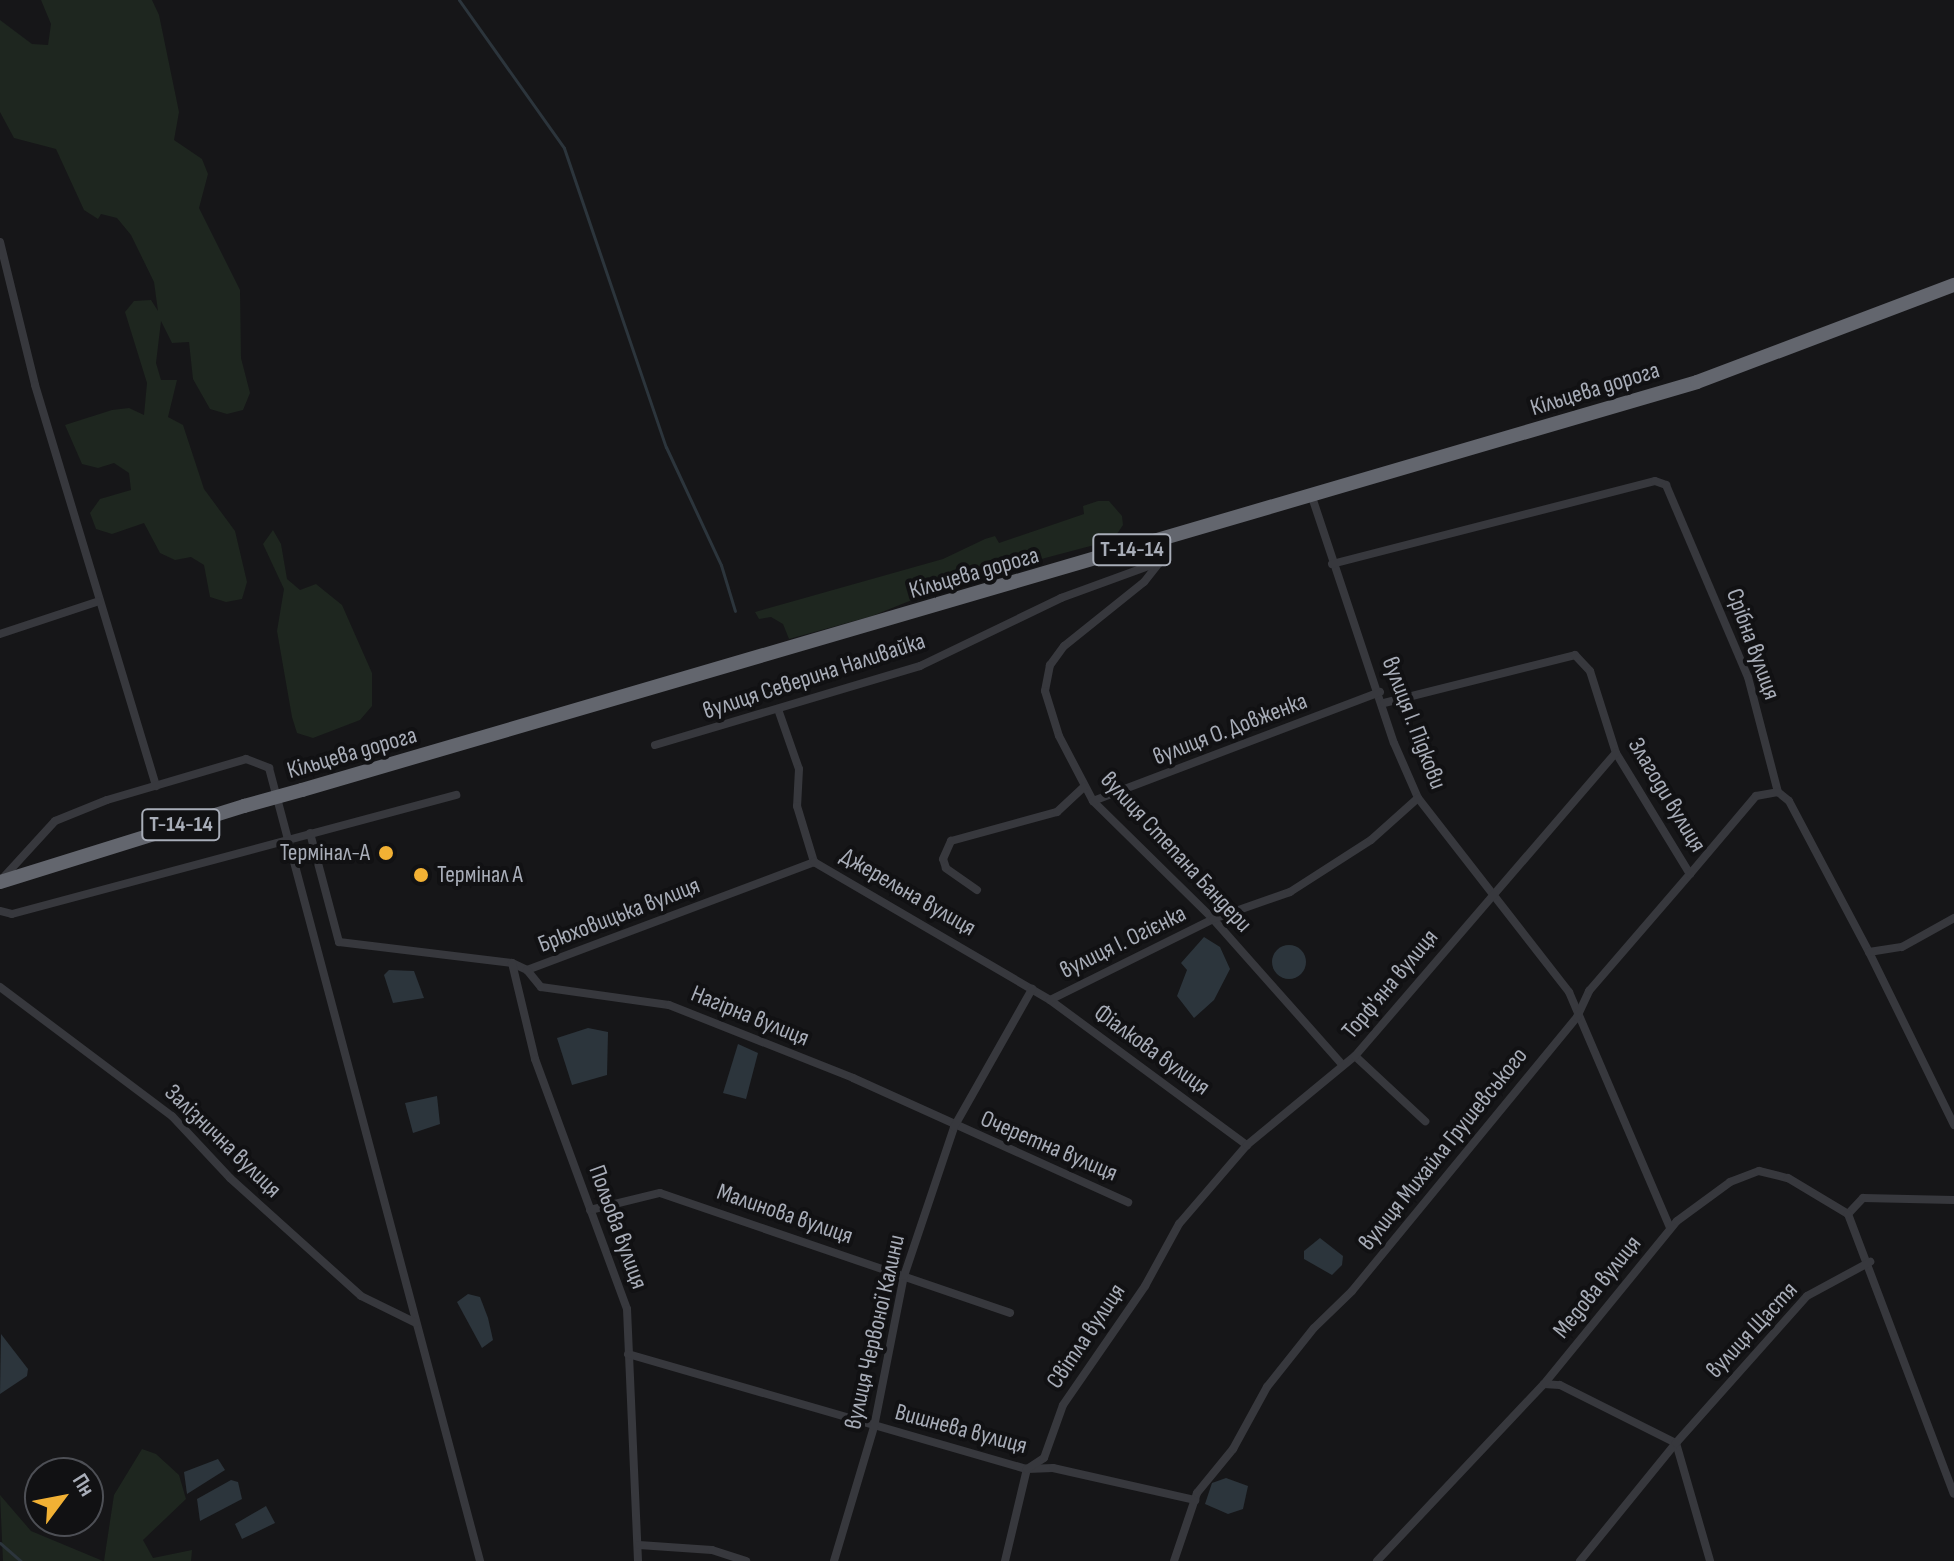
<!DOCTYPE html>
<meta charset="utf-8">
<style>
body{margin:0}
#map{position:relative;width:1954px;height:1561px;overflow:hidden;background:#161618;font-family:"Sofia Sans Condensed",sans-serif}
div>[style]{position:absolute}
.green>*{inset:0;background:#1e261f}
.water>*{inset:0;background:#2c353c}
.round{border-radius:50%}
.stream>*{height:3px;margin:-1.5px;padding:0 1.5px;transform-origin:1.5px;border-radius:1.5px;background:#2c353c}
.street>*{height:8px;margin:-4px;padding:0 4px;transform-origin:4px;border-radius:4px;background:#37383d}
.highway>*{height:14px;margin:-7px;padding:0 7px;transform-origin:7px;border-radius:7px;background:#63666e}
.highway-bridge>*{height:14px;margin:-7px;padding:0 7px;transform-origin:7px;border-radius:7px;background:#63666e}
.dots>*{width:22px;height:22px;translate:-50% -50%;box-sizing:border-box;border:4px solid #111113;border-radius:50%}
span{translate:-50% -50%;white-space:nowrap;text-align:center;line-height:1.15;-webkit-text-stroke:8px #111113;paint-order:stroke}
.shield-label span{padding:2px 6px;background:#111113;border:2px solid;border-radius:6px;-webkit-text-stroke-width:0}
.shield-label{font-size:22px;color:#a8adb8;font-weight:700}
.street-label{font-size:24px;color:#a8adb8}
.poi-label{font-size:24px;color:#a8adb8}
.right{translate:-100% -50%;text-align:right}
.left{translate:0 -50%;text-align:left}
.north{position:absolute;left:24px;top:1457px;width:80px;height:80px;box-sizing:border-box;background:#111113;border:2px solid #4d4f55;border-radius:50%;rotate:58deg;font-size:22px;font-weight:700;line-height:32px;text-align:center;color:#a8adb8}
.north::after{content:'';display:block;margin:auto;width:28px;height:36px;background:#f2b134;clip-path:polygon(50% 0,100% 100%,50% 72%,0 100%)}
</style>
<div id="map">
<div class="green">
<i style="clip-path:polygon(41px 0,152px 0,159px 15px,179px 112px,174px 140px,202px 159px,208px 174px,199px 208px,240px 290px,241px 358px,250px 393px,243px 410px,227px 414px,210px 409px,193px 379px,189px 342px,172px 343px,161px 321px,156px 363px,161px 380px,177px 380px,168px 417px,183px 425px,204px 489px,235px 531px,247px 582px,242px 599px,226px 602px,210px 597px,204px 565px,191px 557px,175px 560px,160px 553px,144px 523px,112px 534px,96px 529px,90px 513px,100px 499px,131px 490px,129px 473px,114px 463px,98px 468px,82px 464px,65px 425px,112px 410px,129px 408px,144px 415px,147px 383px,125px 312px,134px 301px,151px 300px,158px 311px,154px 282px,131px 235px,117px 218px,101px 214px,98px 219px,84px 210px,56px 149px,14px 138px,0 112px,0 20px,32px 44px,48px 45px,51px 24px)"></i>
<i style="clip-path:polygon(1098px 501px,1109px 501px,1122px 516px,1123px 525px,1113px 540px,962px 580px,872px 616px,789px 639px,783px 624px,771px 617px,759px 619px,755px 612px,943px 559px,985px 539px,995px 536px,999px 543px,1084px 514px,1083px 506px)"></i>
<i style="clip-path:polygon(273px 530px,281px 544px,287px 579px,300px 590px,316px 584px,342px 605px,372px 673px,372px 706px,360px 720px,313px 738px,297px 733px,292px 717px,277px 631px,284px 589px,263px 544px)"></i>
<i style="clip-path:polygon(142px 1449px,156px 1454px,179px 1475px,186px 1499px,143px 1540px,153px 1558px,192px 1550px,191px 1561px,104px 1561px,114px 1495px)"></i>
<i style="clip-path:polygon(0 1495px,31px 1531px,103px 1561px,3px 1561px)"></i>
</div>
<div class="water">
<i style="clip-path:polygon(1204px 937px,1220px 947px,1230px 969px,1214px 1000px,1194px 1018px,1177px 996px,1187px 970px,1181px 963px)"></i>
<i class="round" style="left:1272px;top:945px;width:34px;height:34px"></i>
<i style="clip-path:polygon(389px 970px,414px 971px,424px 998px,393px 1003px,384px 975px)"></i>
<i style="clip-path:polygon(588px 1028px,608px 1032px,607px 1075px,572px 1085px,557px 1038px)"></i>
<i style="clip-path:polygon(738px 1044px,758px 1053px,746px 1099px,723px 1093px)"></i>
<i style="clip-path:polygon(437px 1096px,440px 1124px,413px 1133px,405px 1103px)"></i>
<i style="clip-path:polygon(1320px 1238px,1343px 1256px,1342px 1265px,1332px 1275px,1304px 1259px,1304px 1251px)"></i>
<i style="clip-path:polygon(468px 1294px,480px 1297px,488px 1318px,493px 1340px,482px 1348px,457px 1302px)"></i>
<i style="clip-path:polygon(1px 1334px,28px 1369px,27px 1376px,0 1394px)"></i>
<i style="clip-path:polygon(218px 1459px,225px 1470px,187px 1494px,184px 1472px)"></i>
<i style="clip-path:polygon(1226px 1478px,1248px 1486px,1243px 1509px,1228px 1514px,1205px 1504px,1212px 1483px)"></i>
<i style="clip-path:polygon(231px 1480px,238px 1482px,242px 1499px,200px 1521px,197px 1499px)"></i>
<i style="clip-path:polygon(266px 1506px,275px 1523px,242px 1539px,235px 1524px)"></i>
</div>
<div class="stream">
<i style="left:459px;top:0;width:181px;rotate:54.6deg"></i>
<i style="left:564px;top:148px;width:316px;rotate:71.2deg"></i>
<i style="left:666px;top:447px;width:130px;rotate:65deg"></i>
<i style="left:721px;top:565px;width:48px;rotate:73.1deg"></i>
<i style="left:0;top:1543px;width:28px;rotate:41deg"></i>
</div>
<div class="street">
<i style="left:0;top:242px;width:147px;rotate:76.2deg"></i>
<i style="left:35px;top:385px;width:419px;rotate:73.2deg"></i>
<i style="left:1312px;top:497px;width:259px;rotate:71.6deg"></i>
<i style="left:1394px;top:743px;width:60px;rotate:66.4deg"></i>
<i style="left:1418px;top:798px;width:246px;rotate:52.1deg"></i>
<i style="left:1569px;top:992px;width:257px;rotate:66.8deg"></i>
<i style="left:1151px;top:544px;width:21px;rotate:67deg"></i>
<i style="left:1159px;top:563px;width:24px;rotate:128deg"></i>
<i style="left:1144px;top:582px;width:102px;rotate:141.3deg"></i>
<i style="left:1064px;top:646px;width:24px;rotate:126deg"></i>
<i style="left:1050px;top:665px;width:26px;rotate:101deg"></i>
<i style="left:1045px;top:691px;width:47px;rotate:72.7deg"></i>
<i style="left:1059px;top:736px;width:73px;rotate:62.4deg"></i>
<i style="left:1093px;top:801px;width:168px;rotate:44.5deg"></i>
<i style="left:1213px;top:919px;width:193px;rotate:48.4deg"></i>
<i style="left:1332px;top:564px;width:333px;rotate:-14.4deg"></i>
<i style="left:1655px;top:481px;width:12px;rotate:20deg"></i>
<i style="left:1666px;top:485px;width:209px;rotate:66.9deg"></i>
<i style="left:1748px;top:677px;width:119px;rotate:75.4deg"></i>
<i style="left:1778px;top:792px;width:14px;rotate:39deg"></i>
<i style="left:1789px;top:801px;width:171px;rotate:62.1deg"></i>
<i style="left:1869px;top:952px;width:193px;rotate:63.8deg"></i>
<i style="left:0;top:634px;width:104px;rotate:-18.4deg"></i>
<i style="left:1384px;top:703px;width:197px;rotate:-14.1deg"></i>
<i style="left:1575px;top:655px;width:22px;rotate:47deg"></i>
<i style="left:1590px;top:671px;width:86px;rotate:72.4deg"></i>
<i style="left:1616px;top:753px;width:142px;rotate:58.6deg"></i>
<i style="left:779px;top:712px;width:60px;rotate:70.7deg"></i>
<i style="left:799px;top:769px;width:37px;rotate:93deg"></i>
<i style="left:797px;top:806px;width:59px;rotate:73.1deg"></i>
<i style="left:655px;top:745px;width:277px;rotate:-16.6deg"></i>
<i style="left:920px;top:666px;width:157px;rotate:-25.7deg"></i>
<i style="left:1061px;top:598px;width:102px;rotate:-20deg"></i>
<i style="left:1093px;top:801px;width:307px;rotate:-20.8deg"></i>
<i style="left:310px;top:833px;width:113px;rotate:75.1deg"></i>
<i style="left:339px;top:942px;width:174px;rotate:6.9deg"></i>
<i style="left:512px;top:963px;width:17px;rotate:25deg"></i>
<i style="left:527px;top:970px;width:307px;rotate:-20.6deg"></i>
<i style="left:814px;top:862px;width:273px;rotate:30.3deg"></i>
<i style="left:1050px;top:1000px;width:245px;rotate:36.4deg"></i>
<i style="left:1px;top:880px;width:80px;rotate:-47.5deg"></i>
<i style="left:55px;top:821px;width:56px;rotate:-22deg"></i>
<i style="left:107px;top:800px;width:145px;rotate:-16.4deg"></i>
<i style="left:246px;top:759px;width:25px;rotate:21deg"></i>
<i style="left:269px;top:768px;width:821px;rotate:75.1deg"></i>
<i style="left:977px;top:890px;width:38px;rotate:-145deg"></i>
<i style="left:946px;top:868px;width:9px;rotate:-108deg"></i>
<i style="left:943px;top:859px;width:20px;rotate:-66deg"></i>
<i style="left:951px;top:841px;width:110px;rotate:-15.3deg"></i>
<i style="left:1057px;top:812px;width:37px;rotate:-43deg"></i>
<i style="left:0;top:911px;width:12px;rotate:14deg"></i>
<i style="left:12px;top:914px;width:460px;rotate:-15deg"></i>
<i style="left:1869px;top:952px;width:33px;rotate:-9deg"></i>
<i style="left:1902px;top:947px;width:60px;rotate:-29.1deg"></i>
<i style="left:512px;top:963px;width:99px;rotate:76.5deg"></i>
<i style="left:535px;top:1059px;width:266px;rotate:69.8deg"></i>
<i style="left:627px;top:1309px;width:252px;rotate:87.5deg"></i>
<i style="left:527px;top:970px;width:22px;rotate:51deg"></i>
<i style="left:541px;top:987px;width:129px;rotate:8deg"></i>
<i style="left:669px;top:1005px;width:198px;rotate:21.6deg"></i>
<i style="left:853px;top:1078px;width:302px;rotate:24.3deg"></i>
<i style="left:0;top:987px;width:215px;rotate:36.9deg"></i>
<i style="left:172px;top:1116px;width:85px;rotate:46.9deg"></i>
<i style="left:230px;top:1178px;width:176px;rotate:42deg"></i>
<i style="left:361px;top:1296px;width:61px;rotate:26.1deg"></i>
<i style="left:1050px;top:1000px;width:182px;rotate:-26.4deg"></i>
<i style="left:1213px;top:919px;width:82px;rotate:-19.3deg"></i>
<i style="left:1290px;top:892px;width:96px;rotate:-32.7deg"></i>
<i style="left:1371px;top:840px;width:63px;rotate:-41.8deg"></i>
<i style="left:1355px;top:1056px;width:96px;rotate:42.9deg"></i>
<i style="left:590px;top:1210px;width:72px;rotate:-13.7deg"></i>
<i style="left:660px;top:1193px;width:370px;rotate:18.9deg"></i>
<i style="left:1848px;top:1214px;width:22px;rotate:-47deg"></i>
<i style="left:1863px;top:1198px;width:91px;rotate:1.3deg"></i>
<i style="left:628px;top:1354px;width:415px;rotate:16.1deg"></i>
<i style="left:1027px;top:1469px;width:26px;rotate:-2deg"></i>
<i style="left:1053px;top:1468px;width:146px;rotate:12.7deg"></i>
<i style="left:1544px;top:1384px;width:16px;rotate:4deg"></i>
<i style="left:1560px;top:1385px;width:130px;rotate:26.6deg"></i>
<i style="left:1676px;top:1443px;width:123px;rotate:73.9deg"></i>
<i style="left:639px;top:1545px;width:73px;rotate:3.9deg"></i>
<i style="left:712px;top:1550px;width:36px;rotate:18deg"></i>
<i style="left:834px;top:1561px;width:140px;rotate:-73.4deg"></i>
<i style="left:874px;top:1427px;width:154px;rotate:-78.8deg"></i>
<i style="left:904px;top:1276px;width:157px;rotate:-71.4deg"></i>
<i style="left:954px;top:1127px;width:159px;rotate:-60.5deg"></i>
<i style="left:1005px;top:1561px;width:95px;rotate:-76.6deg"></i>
<i style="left:1027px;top:1469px;width:20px;rotate:-33deg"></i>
<i style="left:1044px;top:1458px;width:56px;rotate:-70.3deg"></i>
<i style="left:1063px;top:1405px;width:145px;rotate:-55.4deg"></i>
<i style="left:1145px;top:1286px;width:71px;rotate:-61.3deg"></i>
<i style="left:1179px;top:1224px;width:104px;rotate:-49.3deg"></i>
<i style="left:1247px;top:1145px;width:140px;rotate:-39.5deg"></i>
<i style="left:1355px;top:1056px;width:400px;rotate:-49.3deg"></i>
<i style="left:1174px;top:1561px;width:72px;rotate:-71.3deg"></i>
<i style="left:1197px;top:1493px;width:57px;rotate:-50.7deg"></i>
<i style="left:1233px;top:1449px;width:71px;rotate:-61.3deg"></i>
<i style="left:1267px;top:1387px;width:75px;rotate:-51.5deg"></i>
<i style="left:1314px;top:1328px;width:53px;rotate:-44.2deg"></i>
<i style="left:1352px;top:1291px;width:355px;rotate:-50.6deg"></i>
<i style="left:1577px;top:1017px;width:29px;rotate:-65deg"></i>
<i style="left:1589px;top:991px;width:155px;rotate:-49.2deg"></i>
<i style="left:1690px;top:874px;width:102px;rotate:-49.8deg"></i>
<i style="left:1756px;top:796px;width:22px;rotate:-10deg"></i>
<i style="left:1377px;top:1561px;width:243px;rotate:-46.7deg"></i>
<i style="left:1544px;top:1384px;width:210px;rotate:-50.8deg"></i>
<i style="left:1677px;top:1221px;width:66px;rotate:-36.3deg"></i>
<i style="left:1730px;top:1182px;width:31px;rotate:-21deg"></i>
<i style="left:1759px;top:1171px;width:30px;rotate:14deg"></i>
<i style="left:1788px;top:1178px;width:70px;rotate:31deg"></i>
<i style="left:1848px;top:1214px;width:299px;rotate:69.3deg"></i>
<i style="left:1580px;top:1561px;width:152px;rotate:-50.9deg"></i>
<i style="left:1676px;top:1443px;width:197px;rotate:-48.3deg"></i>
<i style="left:1807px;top:1296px;width:72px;rotate:-28.4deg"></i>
</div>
<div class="highway">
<i style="left:302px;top:790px;width:1453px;rotate:-16.3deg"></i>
<i style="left:1697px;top:382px;width:275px;rotate:-20.7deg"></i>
<i style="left:0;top:882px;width:256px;rotate:-17.3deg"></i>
</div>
<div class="highway-bridge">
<i style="left:244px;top:806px;width:60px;rotate:-15.4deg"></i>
</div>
<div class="dots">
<i style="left:386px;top:853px;background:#f2b134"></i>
<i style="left:421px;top:875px;background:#f2b134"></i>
</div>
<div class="shield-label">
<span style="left:1132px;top:550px">Т-14-14</span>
<span style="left:181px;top:825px">Т-14-14</span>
</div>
<div class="street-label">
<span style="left:1595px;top:389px;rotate:-17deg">Кільцева дорога</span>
<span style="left:974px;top:573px;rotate:-16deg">Кільцева дорога</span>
<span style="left:1753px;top:644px;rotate:70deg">Срібна вулиця</span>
<span style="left:814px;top:676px;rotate:-18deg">вулиця Северина Наливайка</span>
<span style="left:1414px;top:723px;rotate:69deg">вулиця І. Підкови</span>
<span style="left:1230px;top:729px;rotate:-21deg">вулиця О. Довженка</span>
<span style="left:352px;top:753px;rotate:-16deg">Кільцева дорога</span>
<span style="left:1667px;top:795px;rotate:59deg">Злагоди вулиця</span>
<span style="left:1176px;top:852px;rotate:47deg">вулиця Степана Бандери</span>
<span style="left:908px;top:892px;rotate:30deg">Джерельна вулиця</span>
<span style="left:619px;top:915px;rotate:-21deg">Брюховицька вулиця</span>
<span style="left:1123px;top:942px;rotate:-26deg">вулиця І. Огієнка</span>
<span style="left:1390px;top:984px;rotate:-50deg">Торф'яна вулиця</span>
<span style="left:750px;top:1016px;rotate:22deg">Нагірна вулиця</span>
<span style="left:1152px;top:1050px;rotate:36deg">Фіалкова вулиця</span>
<span style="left:223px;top:1141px;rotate:44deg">Залізнична вулиця</span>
<span style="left:1049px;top:1146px;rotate:23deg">Очеретна вулиця</span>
<span style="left:1443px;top:1149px;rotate:-51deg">вулиця Михайла Грушевського</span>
<span style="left:785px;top:1214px;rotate:19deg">Малинова вулиця</span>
<span style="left:618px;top:1227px;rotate:70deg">Польова вулиця</span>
<span style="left:1597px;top:1287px;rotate:-51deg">Медова вулиця</span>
<span style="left:1752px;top:1330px;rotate:-47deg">вулиця Щастя</span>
<span style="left:875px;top:1332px;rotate:-77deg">вулиця Червоної Калини</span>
<span style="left:1086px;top:1336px;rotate:-56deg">Світла вулиця</span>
<span style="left:961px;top:1429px;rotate:15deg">Вишнева вулиця</span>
</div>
<div class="poi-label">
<span class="right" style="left:370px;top:853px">Термінал-А</span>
<span class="left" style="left:437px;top:875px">Термінал А</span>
</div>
<div class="north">Пн</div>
</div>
